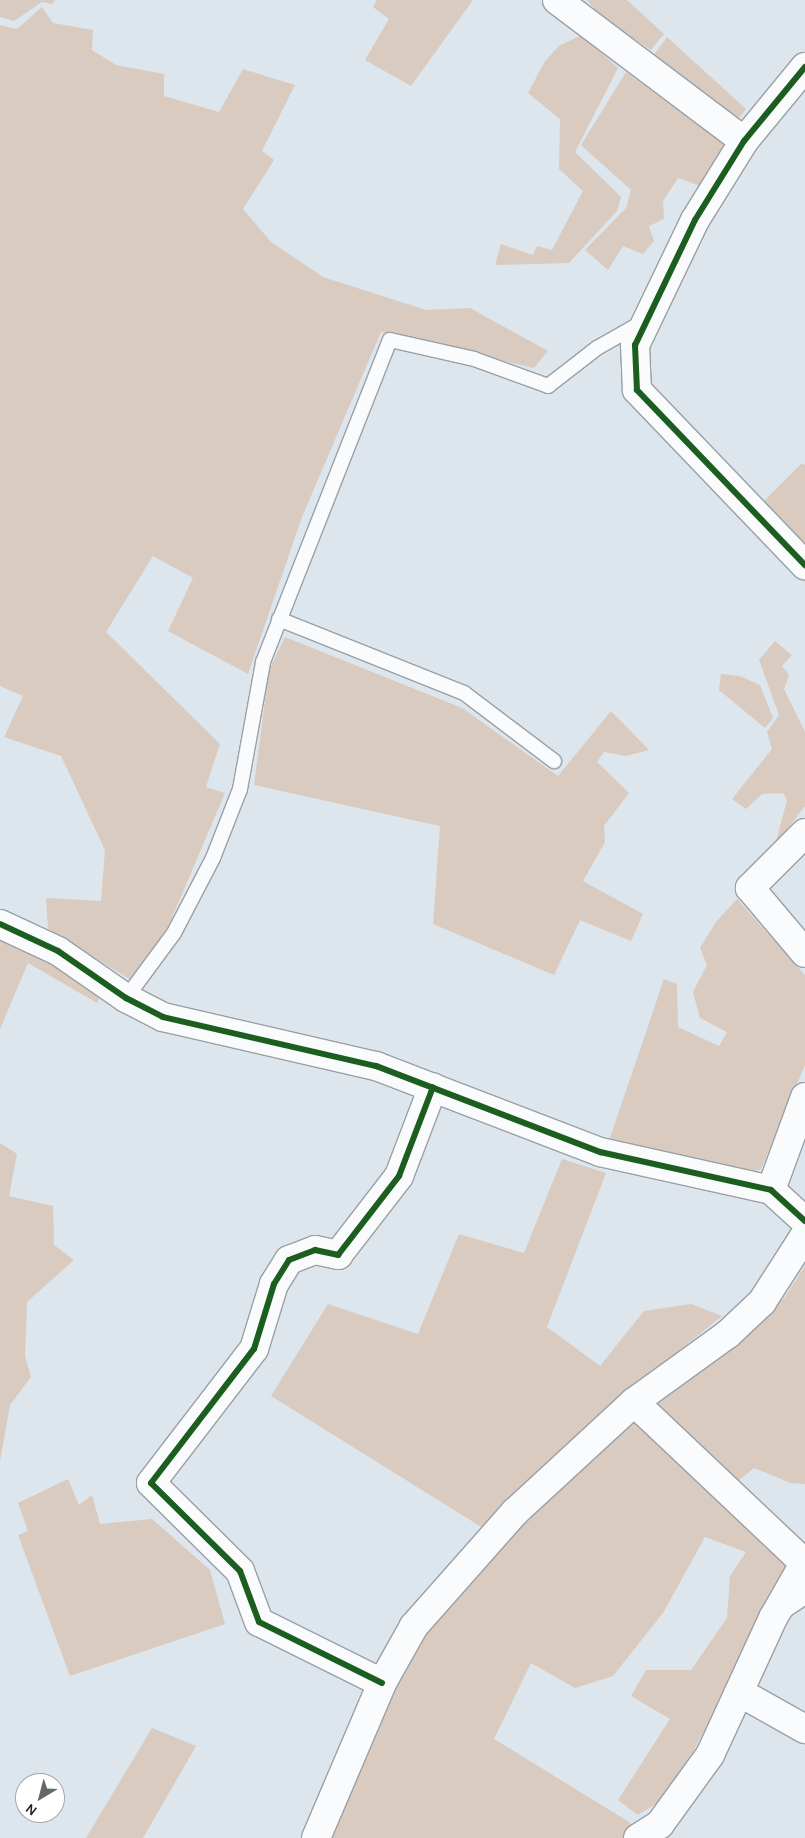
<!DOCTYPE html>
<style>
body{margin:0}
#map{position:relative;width:805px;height:1838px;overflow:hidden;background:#dde5ed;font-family:Karla,sans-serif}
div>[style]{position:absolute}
.green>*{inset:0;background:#d9cbbf}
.roads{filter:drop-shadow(1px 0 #9aa0a6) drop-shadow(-1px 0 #9aa0a6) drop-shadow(0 1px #9aa0a6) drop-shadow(0 -1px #9aa0a6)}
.service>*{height:14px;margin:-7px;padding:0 7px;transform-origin:7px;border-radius:7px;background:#fafbfc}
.minor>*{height:28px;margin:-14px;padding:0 14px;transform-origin:14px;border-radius:14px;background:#fafbfc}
.cycleway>*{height:6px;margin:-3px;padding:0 3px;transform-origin:3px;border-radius:3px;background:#1b5e20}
span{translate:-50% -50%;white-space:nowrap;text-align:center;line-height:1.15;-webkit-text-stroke:5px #fff;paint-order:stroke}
.north{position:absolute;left:15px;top:1773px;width:50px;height:50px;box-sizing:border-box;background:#fff;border:1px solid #a5a7a9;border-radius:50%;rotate:217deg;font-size:14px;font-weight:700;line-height:20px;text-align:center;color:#1e2429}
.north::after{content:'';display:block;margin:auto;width:18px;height:22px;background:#61686e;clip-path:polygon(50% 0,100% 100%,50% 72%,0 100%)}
</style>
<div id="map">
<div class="green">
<i style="clip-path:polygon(0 0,55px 0,52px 4px,42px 2px,14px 21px,0 17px)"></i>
<i style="clip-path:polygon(377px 0,473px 0,411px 86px,365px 60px,389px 19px,373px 7px)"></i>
<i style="clip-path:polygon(587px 0,627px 0,664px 34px,651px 50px,601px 17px)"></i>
<i style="clip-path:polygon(42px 7px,53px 23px,93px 30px,92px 50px,116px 65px,164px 74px,164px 96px,219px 112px,243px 69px,295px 85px,262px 151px,274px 160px,243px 209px,271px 242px,323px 277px,426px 310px,470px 308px,548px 351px,534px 368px,381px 332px,302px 517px,248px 674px,168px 631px,193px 578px,153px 556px,106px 632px,220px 744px,206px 787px,225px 793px,168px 927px,131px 980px,48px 929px,46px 898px,101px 901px,105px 850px,61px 756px,4px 737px,23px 696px,0 686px,0 25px,17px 29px)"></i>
<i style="clip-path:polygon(582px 35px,618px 68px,575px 152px,621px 197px,617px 211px,569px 263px,495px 265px,501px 244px,533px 255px,537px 246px,552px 250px,583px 191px,559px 169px,560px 119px,528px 93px,545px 61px,559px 46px)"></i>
<i style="clip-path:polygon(667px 37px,746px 109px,737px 120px,653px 56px)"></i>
<i style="clip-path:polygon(626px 72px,724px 144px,719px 166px,703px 187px,678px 178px,663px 201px,664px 219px,649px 226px,654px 241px,643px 254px,623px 246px,608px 270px,585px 250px,626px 208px,631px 190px,581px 145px)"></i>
<i style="clip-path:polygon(802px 463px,805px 465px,805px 546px,763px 502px)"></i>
<i style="clip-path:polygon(285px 637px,462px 708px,558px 776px,611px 711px,649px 750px,626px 756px,604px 752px,597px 762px,629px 793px,604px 826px,605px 842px,583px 881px,643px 914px,631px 941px,580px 920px,554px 975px,433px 924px,440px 826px,254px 785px,269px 670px)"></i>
<i style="clip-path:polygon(775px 641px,792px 655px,782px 666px,789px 675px,784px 689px,805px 732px,805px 806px,775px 845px,787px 800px,783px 793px,762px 794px,746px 809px,732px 799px,772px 749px,767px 732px,779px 715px,759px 660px)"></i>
<i style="clip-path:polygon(721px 674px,740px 676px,760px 685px,773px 718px,765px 728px,719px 690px)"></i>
<i style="clip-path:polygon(737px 899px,805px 975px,805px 1065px,761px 1169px,743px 1175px,609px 1141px,664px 979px,677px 984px,678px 1027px,719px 1046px,727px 1032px,700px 1018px,693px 992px,707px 965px,700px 948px,716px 922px)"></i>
<i style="clip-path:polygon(0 936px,43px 955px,102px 992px,97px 1003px,28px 963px,0 1029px)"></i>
<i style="clip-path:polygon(0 1143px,17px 1154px,9px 1196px,53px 1206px,54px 1245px,74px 1260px,27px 1302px,25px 1356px,31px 1377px,10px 1405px,0 1461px)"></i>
<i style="clip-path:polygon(562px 1159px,606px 1173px,547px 1327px,600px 1366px,644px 1311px,691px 1304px,722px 1316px,639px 1383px,483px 1528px,271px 1396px,328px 1304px,418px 1334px,459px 1234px,524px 1253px)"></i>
<i style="clip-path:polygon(805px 1266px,805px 1484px,791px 1483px,754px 1468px,738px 1481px,656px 1405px,746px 1335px,785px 1297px)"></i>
<i style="clip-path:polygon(634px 1417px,792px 1566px,670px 1795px,638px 1815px,618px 1800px,670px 1719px,631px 1696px,646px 1670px,691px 1670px,727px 1618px,730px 1576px,746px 1552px,705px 1537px,663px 1613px,613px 1676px,575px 1688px,531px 1663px,494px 1739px,629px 1822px,644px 1838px,323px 1838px,423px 1629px,519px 1524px)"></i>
<i style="clip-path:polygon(68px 1479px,79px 1505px,92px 1495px,100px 1524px,152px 1519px,210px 1570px,225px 1624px,70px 1676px,18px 1535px,28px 1531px,18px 1503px)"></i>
<i style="clip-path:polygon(152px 1728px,196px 1746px,143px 1838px,86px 1838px)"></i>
</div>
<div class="roads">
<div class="service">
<i style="left:279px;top:619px;width:199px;rotate:21.8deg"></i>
<i style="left:464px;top:693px;width:113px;rotate:37.1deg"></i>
<i style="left:126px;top:998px;width:81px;rotate:-53.6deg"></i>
<i style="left:174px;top:933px;width:85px;rotate:-62.5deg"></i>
<i style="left:213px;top:858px;width:74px;rotate:-68.6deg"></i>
<i style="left:240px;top:789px;width:129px;rotate:-79.7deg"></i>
<i style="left:263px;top:662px;width:346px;rotate:-68.5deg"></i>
<i style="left:390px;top:340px;width:86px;rotate:12.7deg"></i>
<i style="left:474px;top:359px;width:79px;rotate:20deg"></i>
<i style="left:548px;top:386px;width:62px;rotate:-37.8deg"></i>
<i style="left:597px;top:348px;width:53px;rotate:-29.5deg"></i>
<i style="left:783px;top:1612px;width:27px;rotate:-34deg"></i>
</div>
<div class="minor">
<i style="left:557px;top:0;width:234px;rotate:37deg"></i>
<i style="left:805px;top:67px;width:96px;rotate:129.5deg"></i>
<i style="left:744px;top:141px;width:93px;rotate:121.8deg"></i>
<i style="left:695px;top:220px;width:139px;rotate:115.6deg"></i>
<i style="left:635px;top:345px;width:45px;rotate:87.5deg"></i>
<i style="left:637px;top:390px;width:243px;rotate:46.2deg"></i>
<i style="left:805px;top:833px;width:78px;rotate:135deg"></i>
<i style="left:750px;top:888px;width:85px;rotate:49.8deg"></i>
<i style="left:0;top:924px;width:64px;rotate:25deg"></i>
<i style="left:58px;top:951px;width:83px;rotate:34.7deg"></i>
<i style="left:126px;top:998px;width:42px;rotate:27.2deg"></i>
<i style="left:163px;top:1017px;width:219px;rotate:13deg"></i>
<i style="left:376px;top:1066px;width:240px;rotate:21deg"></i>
<i style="left:600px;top:1152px;width:175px;rotate:12.5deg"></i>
<i style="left:771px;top:1190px;width:46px;rotate:42.4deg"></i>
<i style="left:771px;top:1190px;width:99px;rotate:-69.9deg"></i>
<i style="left:634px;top:1402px;width:234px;rotate:43.4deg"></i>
<i style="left:805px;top:1562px;width:64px;rotate:119.7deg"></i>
<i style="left:773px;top:1618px;width:81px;rotate:114.7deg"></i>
<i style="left:739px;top:1692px;width:76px;rotate:29.3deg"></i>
<i style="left:382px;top:1683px;width:137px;rotate:-153.6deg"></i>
<i style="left:259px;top:1622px;width:54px;rotate:-110.4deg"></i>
<i style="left:240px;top:1571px;width:125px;rotate:-135.3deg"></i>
<i style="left:151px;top:1483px;width:169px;rotate:-52.5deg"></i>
<i style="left:254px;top:1349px;width:68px;rotate:-72.9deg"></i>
<i style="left:274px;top:1284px;width:28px;rotate:-58deg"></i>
<i style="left:289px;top:1260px;width:28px;rotate:-21deg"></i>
<i style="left:315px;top:1250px;width:24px;rotate:12deg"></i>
<i style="left:338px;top:1255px;width:100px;rotate:-52.3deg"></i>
<i style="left:399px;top:1176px;width:95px;rotate:-69.1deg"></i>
<i style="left:316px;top:1838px;width:168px;rotate:-66.9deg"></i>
<i style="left:382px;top:1683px;width:65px;rotate:-60.7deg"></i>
<i style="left:414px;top:1626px;width:152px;rotate:-48.5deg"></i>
<i style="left:515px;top:1512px;width:162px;rotate:-42.7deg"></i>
<i style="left:634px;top:1402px;width:116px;rotate:-35.9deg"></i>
<i style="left:728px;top:1334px;width:47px;rotate:-43.3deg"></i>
<i style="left:762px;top:1302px;width:80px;rotate:-57.3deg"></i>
<i style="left:638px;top:1838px;width:26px;rotate:-32deg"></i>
<i style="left:660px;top:1824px;width:85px;rotate:-54.1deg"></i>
<i style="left:710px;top:1755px;width:69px;rotate:-65.3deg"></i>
</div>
</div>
<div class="cycleway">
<i style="left:805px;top:67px;width:96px;rotate:129.5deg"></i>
<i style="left:744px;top:141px;width:93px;rotate:121.8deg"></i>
<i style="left:695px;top:220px;width:139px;rotate:115.6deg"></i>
<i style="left:635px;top:345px;width:45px;rotate:87.5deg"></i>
<i style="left:637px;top:390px;width:243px;rotate:46.2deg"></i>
<i style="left:0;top:924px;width:64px;rotate:25deg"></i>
<i style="left:58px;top:951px;width:83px;rotate:34.7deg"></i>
<i style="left:126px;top:998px;width:42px;rotate:27.2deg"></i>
<i style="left:163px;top:1017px;width:219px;rotate:13deg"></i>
<i style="left:376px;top:1066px;width:240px;rotate:21deg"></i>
<i style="left:600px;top:1152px;width:175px;rotate:12.5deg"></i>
<i style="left:771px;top:1190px;width:46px;rotate:42.4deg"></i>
<i style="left:382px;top:1683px;width:137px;rotate:-153.6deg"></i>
<i style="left:259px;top:1622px;width:54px;rotate:-110.4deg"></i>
<i style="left:240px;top:1571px;width:125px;rotate:-135.3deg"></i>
<i style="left:151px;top:1483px;width:169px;rotate:-52.5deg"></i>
<i style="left:254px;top:1349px;width:68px;rotate:-72.9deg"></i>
<i style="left:274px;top:1284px;width:28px;rotate:-58deg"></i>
<i style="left:289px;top:1260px;width:28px;rotate:-21deg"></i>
<i style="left:315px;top:1250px;width:24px;rotate:12deg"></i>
<i style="left:338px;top:1255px;width:100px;rotate:-52.3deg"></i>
<i style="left:399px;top:1176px;width:95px;rotate:-69.1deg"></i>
</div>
<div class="north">N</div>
</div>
